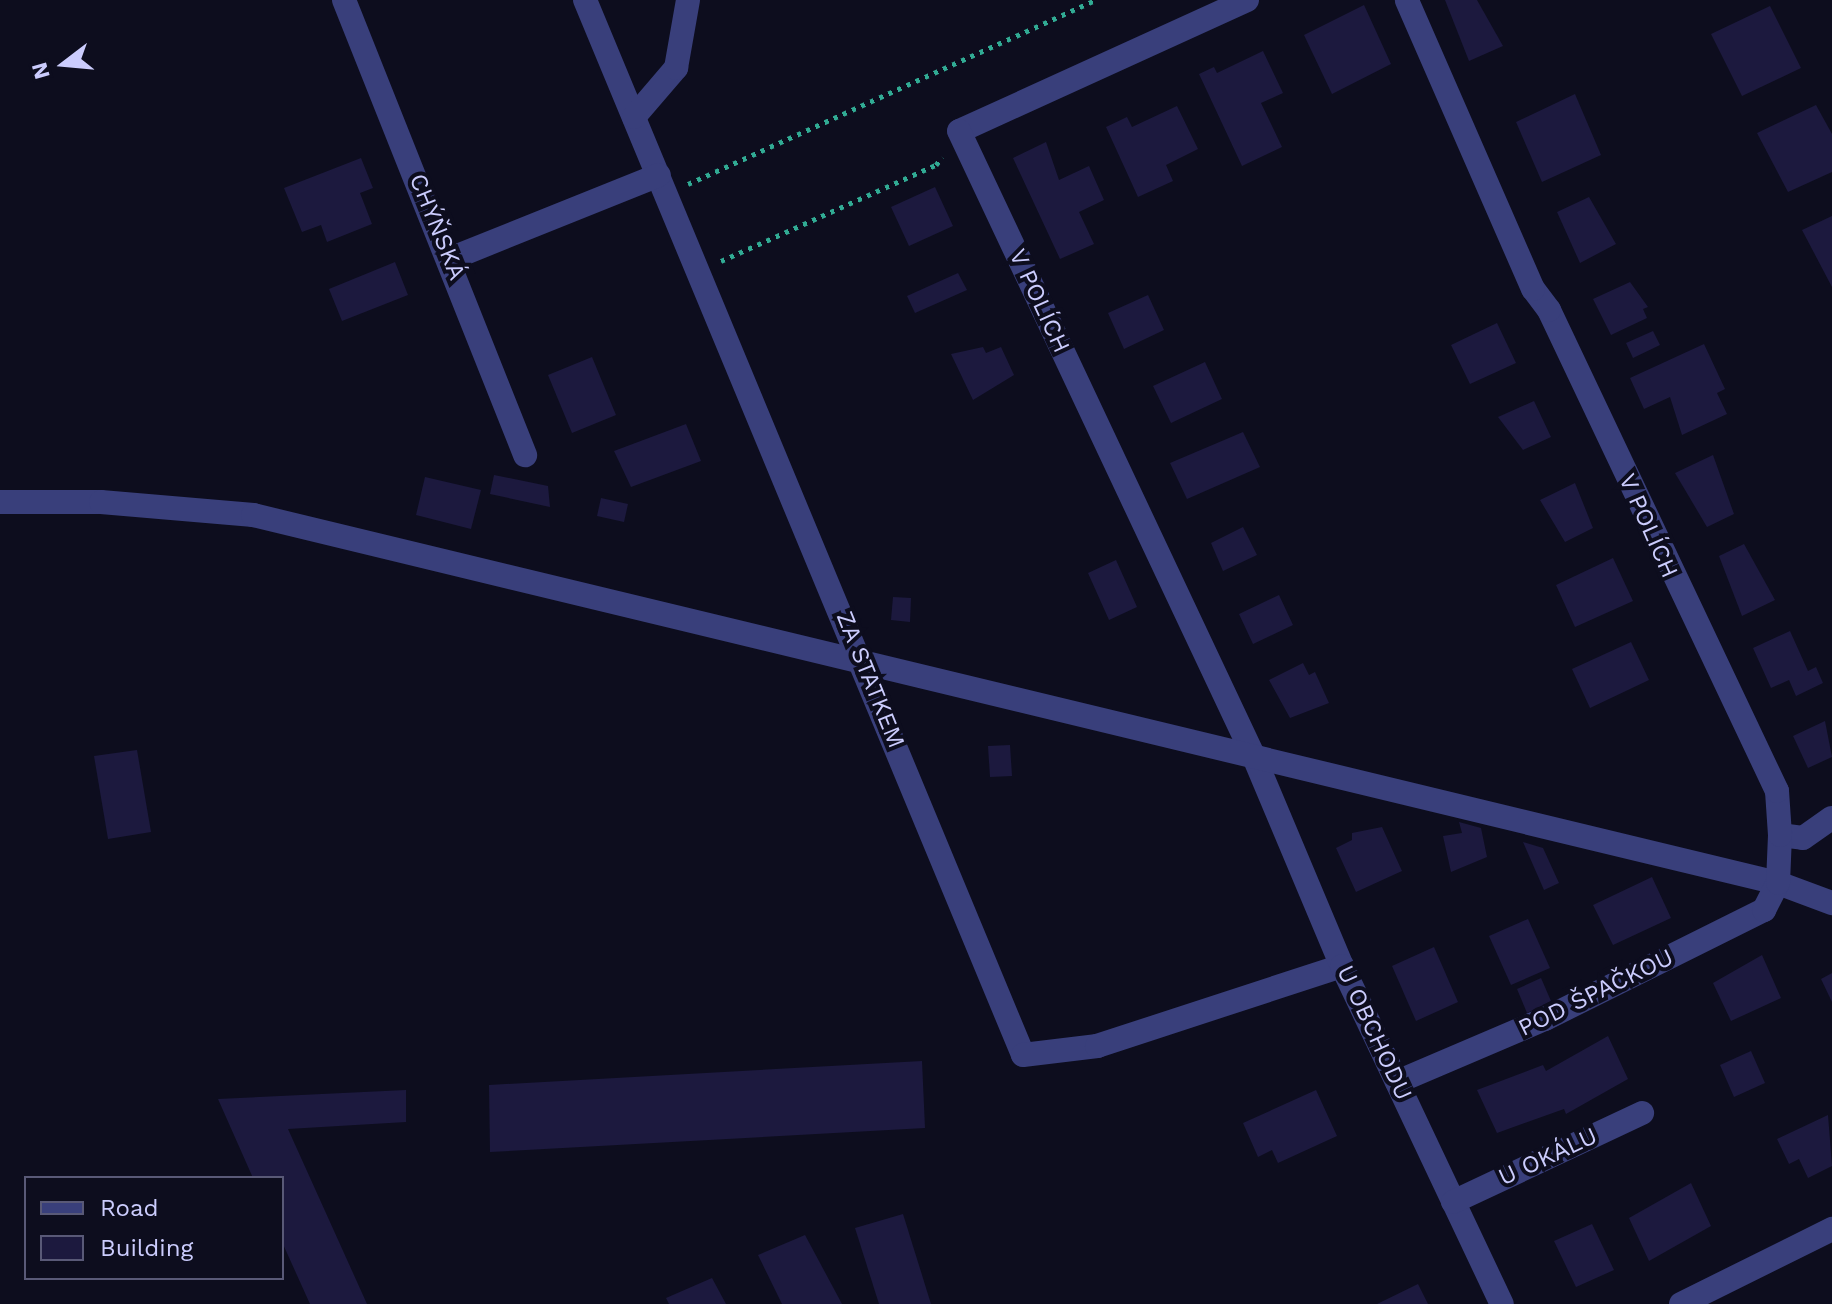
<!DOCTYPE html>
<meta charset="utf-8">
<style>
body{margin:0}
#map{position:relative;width:1832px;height:1304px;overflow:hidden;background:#0d0d1e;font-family:"Work Sans",sans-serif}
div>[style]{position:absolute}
.building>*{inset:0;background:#1c193e}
.path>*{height:5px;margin-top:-2.5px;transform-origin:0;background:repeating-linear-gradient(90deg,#31ab94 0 4px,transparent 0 10px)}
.minor>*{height:24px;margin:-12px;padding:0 12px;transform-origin:12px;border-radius:12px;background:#393f7b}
span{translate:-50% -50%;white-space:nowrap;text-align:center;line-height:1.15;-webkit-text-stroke:8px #0d0d1e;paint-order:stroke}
.street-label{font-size:24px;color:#cbccfd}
.legend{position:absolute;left:24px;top:1176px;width:260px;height:104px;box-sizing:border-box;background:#0d0d1e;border:2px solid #595977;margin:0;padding:10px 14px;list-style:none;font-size:24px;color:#cbccfd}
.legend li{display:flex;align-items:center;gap:16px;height:40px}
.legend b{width:40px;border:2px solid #595977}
.north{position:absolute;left:24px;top:24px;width:80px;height:80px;-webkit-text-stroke:6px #0d0d1e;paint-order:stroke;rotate:254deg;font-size:22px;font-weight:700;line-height:32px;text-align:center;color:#cbccfd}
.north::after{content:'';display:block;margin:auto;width:28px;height:36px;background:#cbccfd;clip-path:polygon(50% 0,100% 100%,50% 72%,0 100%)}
</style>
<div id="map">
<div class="building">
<i style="clip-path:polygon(1445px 0,1477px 0,1503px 46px,1469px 61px)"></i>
<i style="clip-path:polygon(1364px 5px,1391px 64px,1332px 94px,1304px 35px)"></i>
<i style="clip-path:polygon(1770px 6px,1801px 68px,1742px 96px,1711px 34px)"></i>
<i style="clip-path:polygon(1263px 51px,1283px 93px,1261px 103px,1282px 147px,1242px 166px,1199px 74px,1214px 67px,1217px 73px)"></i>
<i style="clip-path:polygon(1575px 94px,1601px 155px,1542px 182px,1516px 122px)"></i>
<i style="clip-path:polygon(1816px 105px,1832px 134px,1832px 172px,1788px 192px,1757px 133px)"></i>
<i style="clip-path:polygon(1177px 106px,1198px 149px,1166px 165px,1173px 181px,1138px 197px,1106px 127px,1127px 117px,1132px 127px)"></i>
<i style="clip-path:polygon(1046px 142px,1059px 180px,1089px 166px,1104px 200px,1079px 212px,1094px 244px,1060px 259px,1013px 158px)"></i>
<i style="clip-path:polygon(361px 158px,373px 188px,360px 193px,372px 224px,327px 242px,321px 225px,302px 232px,284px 188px)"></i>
<i style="clip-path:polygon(935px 187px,953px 226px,909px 246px,891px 207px)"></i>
<i style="clip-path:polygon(1589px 197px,1616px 244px,1580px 263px,1557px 212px)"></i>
<i style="clip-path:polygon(1832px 216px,1832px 287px,1802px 230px)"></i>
<i style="clip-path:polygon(395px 262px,408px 295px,342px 321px,329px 289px)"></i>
<i style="clip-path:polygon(958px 273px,967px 290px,915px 313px,907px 296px)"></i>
<i style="clip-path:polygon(1630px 282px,1648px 307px,1643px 309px,1647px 318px,1611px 335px,1593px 299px)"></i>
<i style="clip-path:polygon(1148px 295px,1164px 330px,1124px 349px,1108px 313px)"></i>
<i style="clip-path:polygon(1497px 323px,1516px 363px,1470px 384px,1451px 345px)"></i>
<i style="clip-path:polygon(1653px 331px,1660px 345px,1633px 358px,1626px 343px)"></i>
<i style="clip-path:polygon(1704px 344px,1725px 389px,1717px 393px,1727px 414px,1682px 435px,1670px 397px,1644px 409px,1630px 378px)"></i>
<i style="clip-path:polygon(983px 347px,986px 353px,1001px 347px,1014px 375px,973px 400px,951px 354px)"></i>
<i style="clip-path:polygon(592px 357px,616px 415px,572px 433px,548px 375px)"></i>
<i style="clip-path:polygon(1205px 362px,1222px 399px,1171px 423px,1153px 386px)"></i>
<i style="clip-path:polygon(1534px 401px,1551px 437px,1523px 450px,1498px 417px)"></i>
<i style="clip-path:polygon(686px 424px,701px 461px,631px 487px,614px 451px)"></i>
<i style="clip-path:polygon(1243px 432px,1260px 467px,1187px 499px,1170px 463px)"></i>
<i style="clip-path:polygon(1713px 455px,1734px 514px,1707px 527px,1675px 473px)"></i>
<i style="clip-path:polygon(494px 475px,548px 486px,550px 507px,490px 494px)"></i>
<i style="clip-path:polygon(425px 477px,481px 490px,471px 529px,416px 515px)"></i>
<i style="clip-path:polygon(1575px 483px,1593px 528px,1565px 542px,1540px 500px)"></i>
<i style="clip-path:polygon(601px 498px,628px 504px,624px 522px,597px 516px)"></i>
<i style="clip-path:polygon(1243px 527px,1257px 555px,1223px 571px,1211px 543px)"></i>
<i style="clip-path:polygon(1744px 544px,1775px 600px,1742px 616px,1719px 556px)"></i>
<i style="clip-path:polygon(1613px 558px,1633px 601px,1575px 627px,1556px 585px)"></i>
<i style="clip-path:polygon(1116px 560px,1137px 607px,1109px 620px,1088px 573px)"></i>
<i style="clip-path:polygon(1279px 595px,1293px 625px,1253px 644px,1239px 614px)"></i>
<i style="clip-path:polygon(893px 597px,911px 598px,910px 622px,891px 620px)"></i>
<i style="clip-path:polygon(1790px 631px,1808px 671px,1816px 667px,1823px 683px,1796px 696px,1789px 680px,1771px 688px,1753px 648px)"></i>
<i style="clip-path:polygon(1631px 642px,1649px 680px,1590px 708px,1572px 669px)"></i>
<i style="clip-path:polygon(1303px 663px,1309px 675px,1315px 672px,1329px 703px,1290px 718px,1269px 680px)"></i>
<i style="clip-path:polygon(1825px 721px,1832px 757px,1808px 768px,1793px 736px)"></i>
<i style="clip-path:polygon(1010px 745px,1012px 776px,990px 777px,988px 746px)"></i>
<i style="clip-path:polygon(137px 750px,151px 832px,108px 839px,94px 756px)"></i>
<i style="clip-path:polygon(1459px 822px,1481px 828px,1487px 857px,1451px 872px,1443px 836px,1462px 833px)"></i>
<i style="clip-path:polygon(1382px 827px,1402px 871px,1356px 892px,1336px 848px,1352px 840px,1352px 833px)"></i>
<i style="clip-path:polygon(1523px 842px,1543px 848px,1559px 883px,1544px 890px)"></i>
<i style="clip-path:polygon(1652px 877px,1671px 918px,1613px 945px,1593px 905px)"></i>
<i style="clip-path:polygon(1528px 919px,1550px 968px,1511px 985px,1489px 936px)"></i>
<i style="clip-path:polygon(1434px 947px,1458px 1002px,1416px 1021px,1392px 966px)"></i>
<i style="clip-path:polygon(1762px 955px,1781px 998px,1731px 1021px,1713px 983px)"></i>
<i style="clip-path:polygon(1832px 973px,1832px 1002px,1821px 979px)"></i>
<i style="clip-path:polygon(1541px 978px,1551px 1001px,1527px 1013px,1517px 989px)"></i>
<i style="clip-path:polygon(1608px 1036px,1628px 1079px,1566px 1114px,1564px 1109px,1497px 1133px,1477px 1090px,1543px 1065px,1546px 1071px)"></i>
<i style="clip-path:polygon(1751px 1051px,1765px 1083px,1734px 1097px,1720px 1065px)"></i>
<i style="clip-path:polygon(922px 1061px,925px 1128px,490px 1152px,489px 1085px)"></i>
<i style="clip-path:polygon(406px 1090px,406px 1122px,288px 1129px,367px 1304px,310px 1304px,282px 1242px,282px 1178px,253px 1178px,218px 1099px)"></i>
<i style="clip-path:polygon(1316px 1090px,1337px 1136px,1278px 1163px,1272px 1150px,1258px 1157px,1243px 1123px)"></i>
<i style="clip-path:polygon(1828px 1115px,1832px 1166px,1808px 1178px,1799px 1159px,1789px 1164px,1777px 1139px)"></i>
<i style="clip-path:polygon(1691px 1183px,1711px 1226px,1649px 1261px,1629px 1218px)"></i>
<i style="clip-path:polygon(903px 1214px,931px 1304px,879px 1304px,855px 1228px)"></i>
<i style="clip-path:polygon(1592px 1224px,1614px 1270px,1576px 1287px,1554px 1241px)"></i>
<i style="clip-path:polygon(805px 1235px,842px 1304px,782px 1304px,758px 1255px)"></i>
<i style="clip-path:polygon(712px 1278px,726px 1304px,669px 1304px,666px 1298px)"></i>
<i style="clip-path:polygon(1418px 1284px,1428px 1304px,1377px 1304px)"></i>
</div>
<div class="path">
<i style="left:688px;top:184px;width:447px;rotate:-24.3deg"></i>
<i style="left:721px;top:261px;width:235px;rotate:-24.1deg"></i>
<i style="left:936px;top:165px;width:10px;rotate:-53deg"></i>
</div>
<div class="minor">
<i style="left:344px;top:0;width:490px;rotate:68.3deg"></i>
<i style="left:585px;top:0;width:1142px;rotate:67.45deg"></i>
<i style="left:1023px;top:1055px;width:75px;rotate:-6.9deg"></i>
<i style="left:1097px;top:1046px;width:258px;rotate:-18.1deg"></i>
<i style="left:1247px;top:0;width:316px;rotate:155.5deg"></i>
<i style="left:959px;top:131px;width:692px;rotate:64.77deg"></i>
<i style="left:1254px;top:757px;width:227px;rotate:67.2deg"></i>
<i style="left:1342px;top:966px;width:374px;rotate:64.7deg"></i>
<i style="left:634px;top:117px;width:65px;rotate:-49.4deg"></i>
<i style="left:676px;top:68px;width:69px;rotate:-80deg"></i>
<i style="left:450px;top:259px;width:225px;rotate:-21.9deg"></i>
<i style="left:0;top:502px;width:101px"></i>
<i style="left:101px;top:502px;width:153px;rotate:4.9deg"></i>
<i style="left:253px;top:515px;width:1569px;rotate:13.57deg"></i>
<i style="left:1778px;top:883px;width:58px;rotate:20.3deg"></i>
<i style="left:1780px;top:835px;width:23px;rotate:7deg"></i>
<i style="left:1803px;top:838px;width:35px;rotate:-35deg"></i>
<i style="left:1397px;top:1082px;width:161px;rotate:-23.1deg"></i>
<i style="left:1545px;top:1019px;width:245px;rotate:-26.5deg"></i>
<i style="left:1764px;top:910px;width:30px;rotate:-63deg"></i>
<i style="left:1778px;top:883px;width:48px;rotate:-87.6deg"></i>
<i style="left:1780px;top:835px;width:44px;rotate:-93.9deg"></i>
<i style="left:1777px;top:791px;width:532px;rotate:-115.36deg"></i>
<i style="left:1549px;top:310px;width:26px;rotate:-127deg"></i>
<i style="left:1533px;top:289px;width:315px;rotate:-113.6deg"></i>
<i style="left:1453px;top:1202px;width:209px;rotate:-25.2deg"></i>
<i style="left:1681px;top:1304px;width:169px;rotate:-26.4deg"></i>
</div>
<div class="street-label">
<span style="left:437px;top:227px;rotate:68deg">CHÝŇSKÁ</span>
<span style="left:1039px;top:301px;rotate:65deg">V POLÍCH</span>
<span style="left:1648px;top:526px;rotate:66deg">V POLÍCH</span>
<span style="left:870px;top:680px;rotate:68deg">ZA STATKEM</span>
<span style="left:1596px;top:993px;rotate:-26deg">POD ŠPAČKOU</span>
<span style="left:1374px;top:1033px;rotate:65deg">U OBCHODU</span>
<span style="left:1548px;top:1157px;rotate:-25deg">U OKÁLU</span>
</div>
<ul class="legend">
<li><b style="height:10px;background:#393f7b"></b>Road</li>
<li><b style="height:22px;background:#1c193e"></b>Building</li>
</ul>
<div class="north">N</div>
</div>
